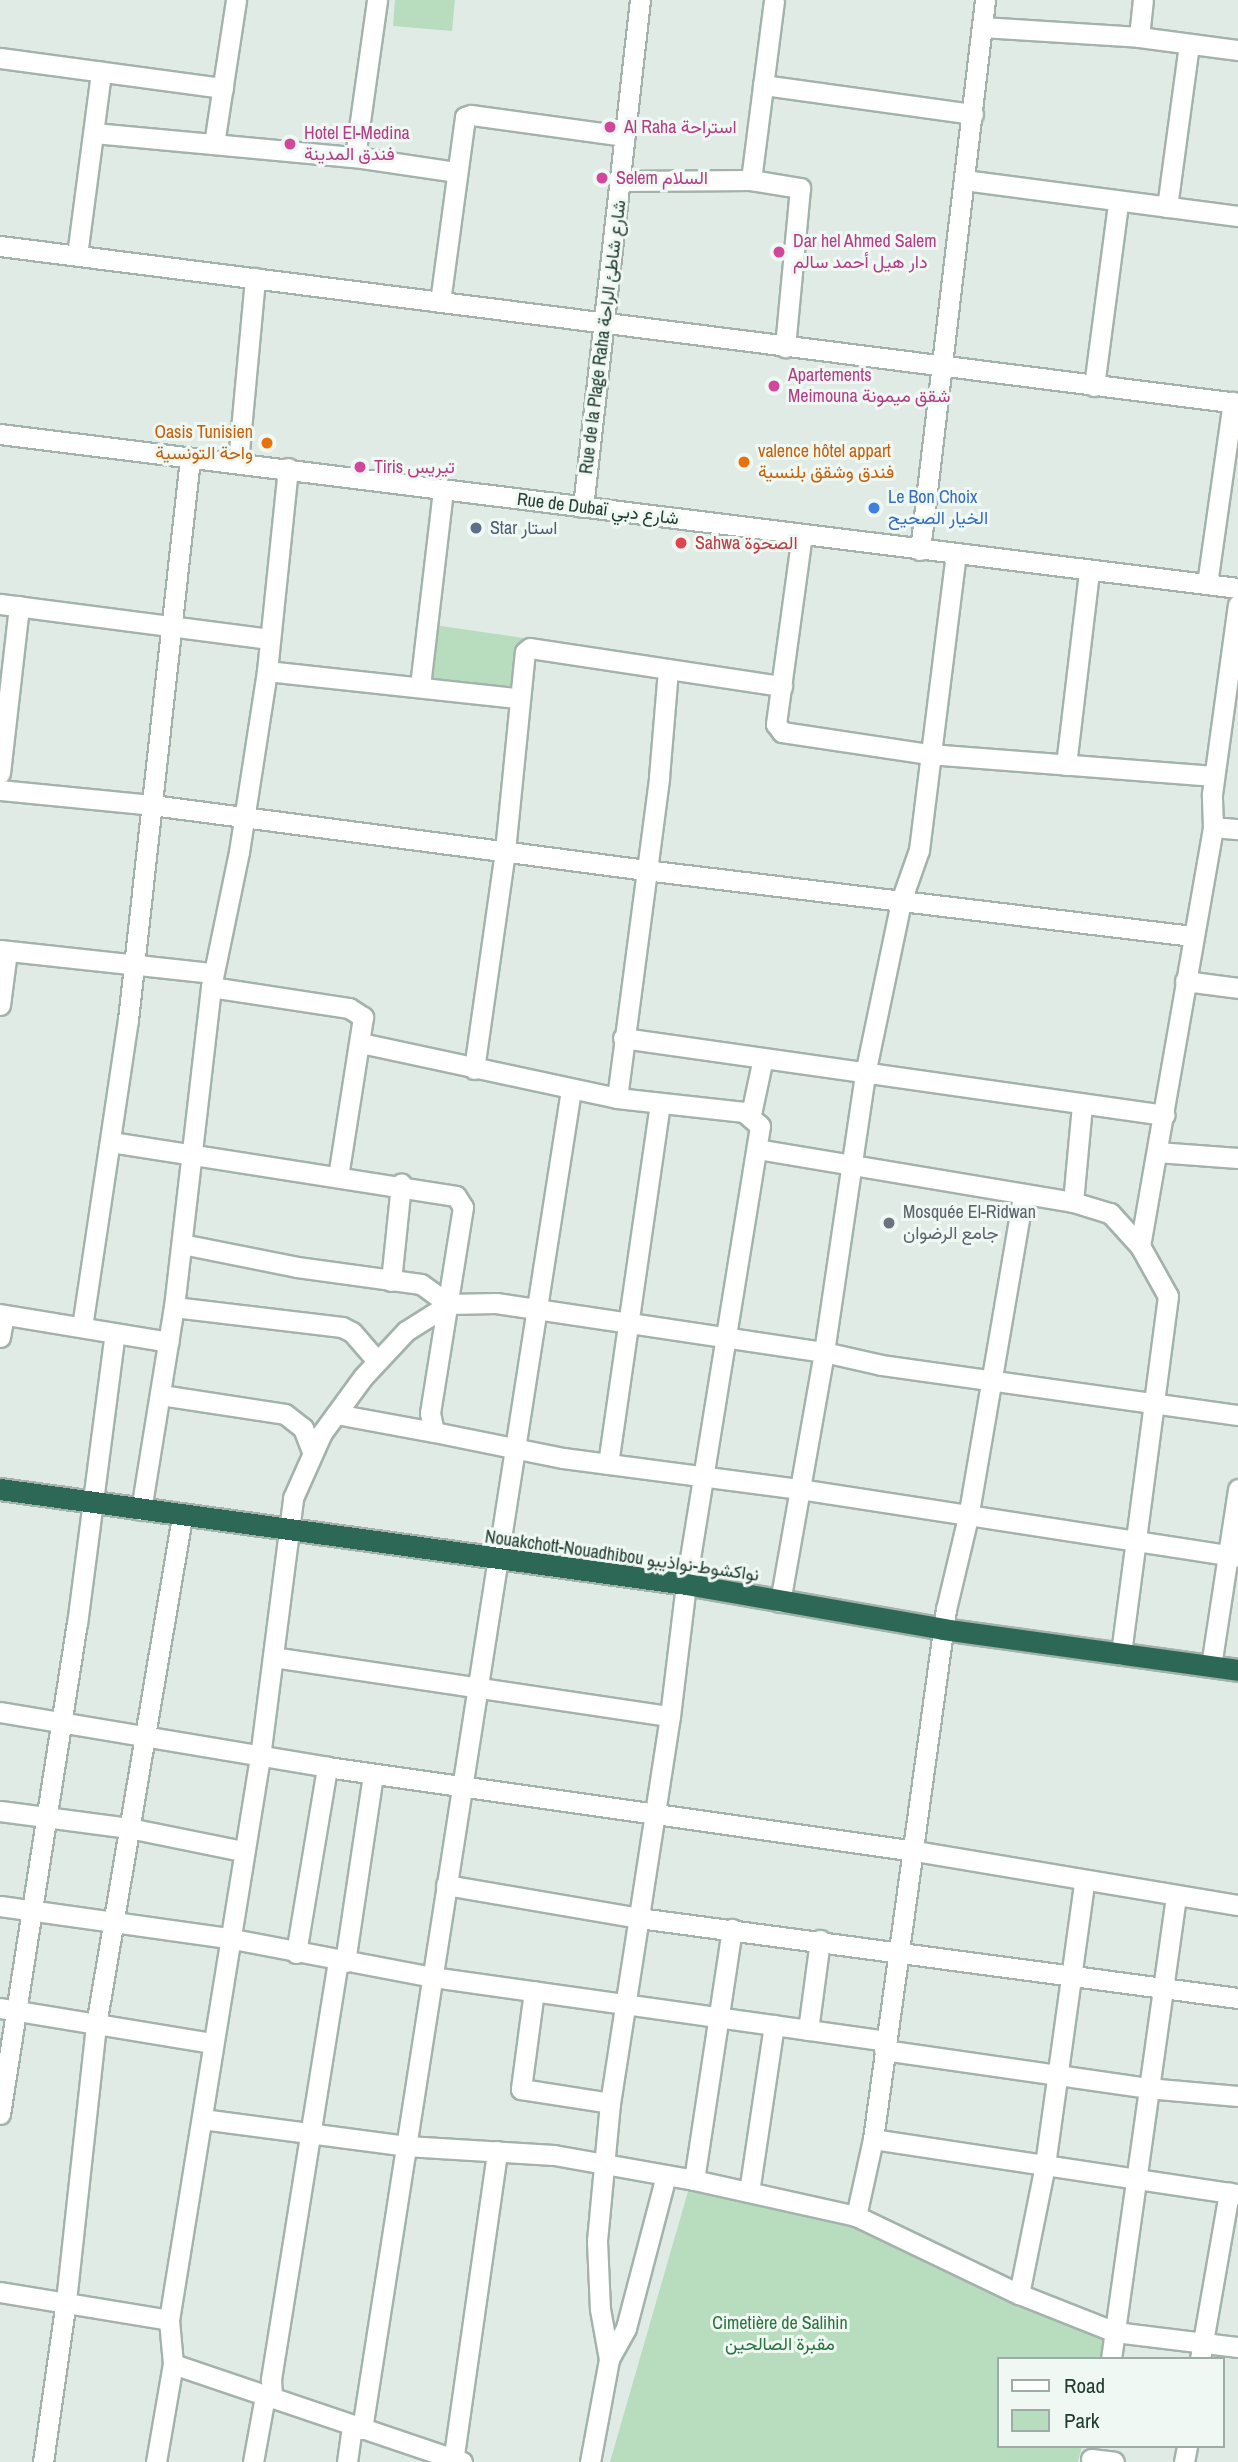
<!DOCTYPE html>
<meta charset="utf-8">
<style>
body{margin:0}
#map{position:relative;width:1238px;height:2462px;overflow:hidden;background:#e0ebe5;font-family:"Archivo Narrow",Vazirmatn,sans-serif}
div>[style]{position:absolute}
.green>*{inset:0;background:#b8ddbe}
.roads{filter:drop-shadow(2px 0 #a3b3ab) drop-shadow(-2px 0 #a3b3ab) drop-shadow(0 2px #a3b3ab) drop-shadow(0 -2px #a3b3ab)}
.minor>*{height:19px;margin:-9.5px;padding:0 9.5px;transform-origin:9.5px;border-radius:9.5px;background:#fff}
.highway>*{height:21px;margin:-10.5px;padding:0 10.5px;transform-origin:10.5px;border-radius:10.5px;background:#2c6855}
.dots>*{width:19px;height:19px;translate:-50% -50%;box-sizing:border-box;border:4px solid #f0f8f3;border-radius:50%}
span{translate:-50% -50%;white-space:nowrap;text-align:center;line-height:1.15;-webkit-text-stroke:6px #f0f8f3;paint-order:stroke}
.hotel-label{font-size:18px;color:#b23c85}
.left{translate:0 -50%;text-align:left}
.street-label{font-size:18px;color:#203b31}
.food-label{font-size:18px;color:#c56008}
.right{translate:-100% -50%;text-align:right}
.shop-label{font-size:18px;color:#366cbe}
.service-label{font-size:18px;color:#4e5e75}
.health-label{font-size:18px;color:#be3a42}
.worship-label{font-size:18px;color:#5b616d}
.park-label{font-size:18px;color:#2a733e}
.legend{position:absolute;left:997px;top:2357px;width:228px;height:91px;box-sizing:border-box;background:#f0f8f3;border:2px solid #9daca5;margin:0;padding:9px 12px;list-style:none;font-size:21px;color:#203b31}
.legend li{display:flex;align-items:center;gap:14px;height:35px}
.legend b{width:35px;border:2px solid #9daca5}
</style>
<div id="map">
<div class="green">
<i style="clip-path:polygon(395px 0,455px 0,452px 31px,393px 26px)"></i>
<i style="clip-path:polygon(427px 624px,524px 638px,518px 694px,424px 687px)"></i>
<i style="clip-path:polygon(689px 2188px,868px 2222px,1109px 2341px,1105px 2359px,998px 2359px,998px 2446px,1082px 2446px,1078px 2462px,610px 2462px)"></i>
</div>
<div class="roads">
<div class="minor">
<i style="left:982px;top:27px;width:157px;rotate:3.6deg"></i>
<i style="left:1139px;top:37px;width:100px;rotate:7.5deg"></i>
<i style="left:1139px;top:37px;width:37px;rotate:-84deg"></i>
<i style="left:0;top:58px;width:225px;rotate:7.7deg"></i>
<i style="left:763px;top:85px;width:212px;rotate:7.9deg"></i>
<i style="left:94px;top:133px;width:262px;rotate:5.3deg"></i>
<i style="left:355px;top:157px;width:103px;rotate:8.4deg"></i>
<i style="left:214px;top:144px;width:146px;rotate:-81.3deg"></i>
<i style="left:355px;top:157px;width:159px;rotate:-82deg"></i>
<i style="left:751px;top:180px;width:181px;rotate:-82.7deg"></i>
<i style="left:964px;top:180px;width:276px;rotate:7.5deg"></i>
<i style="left:621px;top:181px;width:130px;rotate:-0.4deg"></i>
<i style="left:751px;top:180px;width:50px;rotate:9.3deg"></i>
<i style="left:800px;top:188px;width:160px;rotate:95.4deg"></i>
<i style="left:1167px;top:207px;width:164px;rotate:-82.3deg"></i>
<i style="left:0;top:246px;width:1248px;rotate:7.23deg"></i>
<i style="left:77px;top:255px;width:185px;rotate:-82.5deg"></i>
<i style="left:440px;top:302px;width:187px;rotate:-82.3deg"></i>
<i style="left:465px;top:117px;width:6px;rotate:-18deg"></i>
<i style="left:471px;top:115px;width:155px;rotate:7.8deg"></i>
<i style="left:1094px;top:386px;width:184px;rotate:-82.5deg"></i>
<i style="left:0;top:434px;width:1248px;rotate:7.09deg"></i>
<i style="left:238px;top:462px;width:185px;rotate:-84.7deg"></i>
<i style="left:583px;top:507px;width:510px;rotate:-83.59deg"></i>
<i style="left:802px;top:534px;width:192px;rotate:97.8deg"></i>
<i style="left:776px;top:724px;width:10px;rotate:53deg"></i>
<i style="left:782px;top:732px;width:149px;rotate:8.5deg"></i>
<i style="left:929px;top:754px;width:286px;rotate:4.4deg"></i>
<i style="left:920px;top:550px;width:554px;rotate:-83.26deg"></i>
<i style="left:1207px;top:584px;width:184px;rotate:-81.9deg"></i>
<i style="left:0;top:604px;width:272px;rotate:7.4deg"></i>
<i style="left:267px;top:671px;width:251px;rotate:6.2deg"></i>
<i style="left:420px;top:686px;width:198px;rotate:-83.3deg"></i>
<i style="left:1066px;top:765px;width:194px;rotate:-83.2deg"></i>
<i style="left:0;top:773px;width:168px;rotate:-83.5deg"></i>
<i style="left:0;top:790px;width:153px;rotate:5.6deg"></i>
<i style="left:152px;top:805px;width:497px;rotate:7.5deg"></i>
<i style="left:645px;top:870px;width:551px;rotate:6.88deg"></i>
<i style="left:1213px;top:827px;width:25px;rotate:5deg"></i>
<i style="left:0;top:950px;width:214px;rotate:6.2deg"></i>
<i style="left:1185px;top:981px;width:53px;rotate:7.5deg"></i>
<i style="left:211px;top:987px;width:140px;rotate:8.7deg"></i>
<i style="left:349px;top:1008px;width:17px;rotate:33deg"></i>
<i style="left:363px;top:1017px;width:162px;rotate:98.9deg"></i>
<i style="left:0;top:1005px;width:54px;rotate:-82.6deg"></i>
<i style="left:623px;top:1038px;width:547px;rotate:8.09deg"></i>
<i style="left:361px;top:1043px;width:262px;rotate:12.1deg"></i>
<i style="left:617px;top:1098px;width:128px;rotate:6.3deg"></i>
<i style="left:744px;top:1112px;width:21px;rotate:41deg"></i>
<i style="left:760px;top:1126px;width:464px;rotate:99.2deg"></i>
<i style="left:686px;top:1584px;width:133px;rotate:96.9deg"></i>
<i style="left:670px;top:1716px;width:392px;rotate:98.8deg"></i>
<i style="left:610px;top:2103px;width:139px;rotate:95.4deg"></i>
<i style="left:597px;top:2241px;width:68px;rotate:87.5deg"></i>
<i style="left:600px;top:2309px;width:51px;rotate:79.8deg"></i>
<i style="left:474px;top:1069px;width:220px;rotate:-81.9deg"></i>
<i style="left:505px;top:851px;width:200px;rotate:-84.3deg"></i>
<i style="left:525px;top:652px;width:6px;rotate:-39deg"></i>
<i style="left:530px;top:648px;width:255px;rotate:8.6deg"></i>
<i style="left:617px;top:1098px;width:324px;rotate:-82.5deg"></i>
<i style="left:659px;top:777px;width:108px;rotate:-85.2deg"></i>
<i style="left:751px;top:1114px;width:57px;rotate:-77.9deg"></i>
<i style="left:111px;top:1142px;width:349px;rotate:8.9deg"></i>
<i style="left:456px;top:1196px;width:13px;rotate:58deg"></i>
<i style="left:463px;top:1207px;width:209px;rotate:99.1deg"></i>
<i style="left:430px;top:1413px;width:19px;rotate:78deg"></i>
<i style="left:434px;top:1432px;width:132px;rotate:11.4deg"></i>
<i style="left:563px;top:1458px;width:239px;rotate:7.5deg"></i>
<i style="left:800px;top:1489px;width:443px;rotate:8.8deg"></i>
<i style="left:757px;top:1149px;width:320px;rotate:9.5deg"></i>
<i style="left:1073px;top:1202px;width:39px;rotate:17deg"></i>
<i style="left:1110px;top:1213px;width:45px;rotate:47.7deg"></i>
<i style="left:1140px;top:1246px;width:57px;rotate:60.8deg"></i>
<i style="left:1168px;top:1296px;width:362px;rotate:97.5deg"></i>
<i style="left:1157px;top:1152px;width:81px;rotate:4.2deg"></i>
<i style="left:1023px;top:1196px;width:326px;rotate:99.7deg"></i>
<i style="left:968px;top:1517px;width:95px;rotate:103.4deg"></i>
<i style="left:946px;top:1609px;width:535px;rotate:97.84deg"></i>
<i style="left:873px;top:2139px;width:79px;rotate:102.4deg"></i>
<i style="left:856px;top:2216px;width:181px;rotate:25.6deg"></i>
<i style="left:1019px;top:2294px;width:103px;rotate:21.6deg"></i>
<i style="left:1115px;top:2332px;width:124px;rotate:7deg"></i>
<i style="left:1073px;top:1202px;width:97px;rotate:-84.7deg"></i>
<i style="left:182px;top:1244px;width:117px;rotate:11.3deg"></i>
<i style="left:297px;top:1267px;width:125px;rotate:7.8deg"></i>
<i style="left:421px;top:1284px;width:34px;rotate:36deg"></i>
<i style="left:1140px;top:1246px;width:425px;rotate:-80.1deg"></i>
<i style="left:1213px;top:827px;width:33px;rotate:-92deg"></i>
<i style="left:1212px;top:794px;width:191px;rotate:-82.2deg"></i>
<i style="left:391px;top:1281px;width:98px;rotate:-84.1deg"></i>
<i style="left:174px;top:1307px;width:169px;rotate:6.8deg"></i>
<i style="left:342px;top:1327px;width:11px;rotate:27deg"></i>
<i style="left:352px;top:1332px;width:38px;rotate:49deg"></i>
<i style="left:0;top:1314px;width:171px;rotate:9.4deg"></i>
<i style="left:82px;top:1327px;width:310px;rotate:-81.5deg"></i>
<i style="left:128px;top:1020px;width:565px;rotate:-83.7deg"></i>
<i style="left:0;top:1337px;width:22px;rotate:-80deg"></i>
<i style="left:161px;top:1395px;width:125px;rotate:8.7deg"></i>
<i style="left:285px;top:1414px;width:23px;rotate:38deg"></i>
<i style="left:303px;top:1428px;width:25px;rotate:69deg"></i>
<i style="left:336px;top:1414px;width:100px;rotate:10.4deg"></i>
<i style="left:608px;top:1464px;width:364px;rotate:-81.8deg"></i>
<i style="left:141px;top:1510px;width:206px;rotate:-80.8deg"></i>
<i style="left:174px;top:1307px;width:322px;rotate:-83.4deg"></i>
<i style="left:211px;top:987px;width:138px;rotate:-78.3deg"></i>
<i style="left:239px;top:852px;width:183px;rotate:-81.2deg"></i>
<i style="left:267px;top:671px;width:204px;rotate:-84.1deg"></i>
<i style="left:780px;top:1602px;width:254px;rotate:-80deg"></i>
<i style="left:824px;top:1352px;width:281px;rotate:-81.6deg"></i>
<i style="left:865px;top:1074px;width:177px;rotate:-78.2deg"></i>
<i style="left:901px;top:901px;width:54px;rotate:-70.6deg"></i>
<i style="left:919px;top:850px;width:298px;rotate:-82.9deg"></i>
<i style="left:273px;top:1657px;width:401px;rotate:8.5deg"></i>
<i style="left:1211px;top:1666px;width:179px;rotate:-81.3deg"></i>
<i style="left:0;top:1712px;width:332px;rotate:9.5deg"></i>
<i style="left:327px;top:1767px;width:594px;rotate:8.13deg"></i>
<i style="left:915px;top:1851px;width:327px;rotate:9.5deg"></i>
<i style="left:0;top:1811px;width:130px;rotate:7.5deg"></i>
<i style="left:129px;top:1828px;width:115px;rotate:11.5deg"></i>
<i style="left:446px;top:1885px;width:196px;rotate:9.7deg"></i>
<i style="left:639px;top:1918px;width:604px;rotate:7.61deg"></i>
<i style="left:0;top:1906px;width:230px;rotate:8deg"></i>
<i style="left:228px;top:1938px;width:208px;rotate:10.8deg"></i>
<i style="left:432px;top:1977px;width:458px;rotate:8deg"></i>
<i style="left:296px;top:1953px;width:189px;rotate:-80.5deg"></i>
<i style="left:345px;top:1962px;width:190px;rotate:-81.5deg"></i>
<i style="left:534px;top:1991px;width:99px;rotate:97.6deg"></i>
<i style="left:521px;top:2089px;width:90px;rotate:8.9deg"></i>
<i style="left:0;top:2008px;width:215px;rotate:9.4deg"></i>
<i style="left:808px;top:2030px;width:91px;rotate:-82.4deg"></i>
<i style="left:884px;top:2050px;width:266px;rotate:8.2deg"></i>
<i style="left:1147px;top:2088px;width:91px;rotate:5deg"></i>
<i style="left:0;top:2114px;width:496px;rotate:-81.1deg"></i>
<i style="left:77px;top:1624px;width:293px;rotate:-82.6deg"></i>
<i style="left:202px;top:2119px;width:206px;rotate:7.5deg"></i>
<i style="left:406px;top:2146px;width:148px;rotate:3.5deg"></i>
<i style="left:554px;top:2155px;width:142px;rotate:10.1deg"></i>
<i style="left:694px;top:2180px;width:166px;rotate:12.5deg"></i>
<i style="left:873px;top:2139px;width:369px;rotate:8.6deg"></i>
<i style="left:694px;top:2180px;width:254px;rotate:-81.4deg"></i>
<i style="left:749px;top:2192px;width:169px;rotate:-81.5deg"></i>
<i style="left:0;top:2292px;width:171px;rotate:9.4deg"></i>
<i style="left:1019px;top:2294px;width:132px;rotate:-78.6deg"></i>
<i style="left:1045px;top:2165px;width:285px;rotate:-82.1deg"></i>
<i style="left:1111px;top:2359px;width:468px;rotate:-82deg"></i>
<i style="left:1200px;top:2359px;width:169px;rotate:-80.1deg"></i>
<i style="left:173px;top:2364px;width:305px;rotate:18.7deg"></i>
<i style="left:272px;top:2398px;width:19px;rotate:-93deg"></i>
<i style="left:271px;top:2379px;width:423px;rotate:-80.9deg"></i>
<i style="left:362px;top:2429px;width:1356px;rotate:-81.13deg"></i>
<i style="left:1091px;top:2459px;width:23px;rotate:7deg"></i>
<i style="left:43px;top:2462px;width:163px;rotate:-81.9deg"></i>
<i style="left:66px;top:2301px;width:278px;rotate:-83.8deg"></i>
<i style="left:96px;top:2025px;width:515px;rotate:-80.39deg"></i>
<i style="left:156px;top:2462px;width:99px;rotate:-80.2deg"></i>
<i style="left:173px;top:2364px;width:44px;rotate:-95.2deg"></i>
<i style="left:169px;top:2320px;width:570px;rotate:-80.82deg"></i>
<i style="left:260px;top:1757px;width:261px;rotate:-82.7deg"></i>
<i style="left:293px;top:1498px;width:71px;rotate:-66deg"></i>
<i style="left:322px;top:1433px;width:69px;rotate:-53.8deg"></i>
<i style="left:363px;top:1377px;width:63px;rotate:-46.9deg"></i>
<i style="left:406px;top:1331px;width:51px;rotate:-32.1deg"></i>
<i style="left:449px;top:1304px;width:47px;rotate:-1.2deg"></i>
<i style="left:496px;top:1303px;width:332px;rotate:8.5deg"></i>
<i style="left:824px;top:1352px;width:58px;rotate:12.8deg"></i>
<i style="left:881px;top:1365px;width:360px;rotate:8deg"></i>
<i style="left:253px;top:2462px;width:67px;rotate:-79.7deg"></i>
<i style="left:347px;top:2462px;width:36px;rotate:-82deg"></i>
<i style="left:453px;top:2462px;width:314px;rotate:-81.9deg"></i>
<i style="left:590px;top:2462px;width:105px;rotate:-79.5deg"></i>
<i style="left:609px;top:2359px;width:35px;rotate:-61deg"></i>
<i style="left:626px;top:2328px;width:158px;rotate:-75.3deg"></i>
<i style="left:1184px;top:2462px;width:16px;rotate:-79deg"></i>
</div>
<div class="highway">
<i style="left:0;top:1489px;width:693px;rotate:7.88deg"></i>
<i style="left:686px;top:1584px;width:261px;rotate:9.9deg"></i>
<i style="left:943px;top:1629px;width:298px;rotate:7.9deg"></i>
</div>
</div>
<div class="dots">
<i style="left:610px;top:127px;background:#d1479c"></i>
<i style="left:290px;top:144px;background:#d1479c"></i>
<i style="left:602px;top:178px;background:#d1479c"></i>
<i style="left:779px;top:252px;background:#d1479c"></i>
<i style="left:774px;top:386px;background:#d1479c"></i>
<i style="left:267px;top:443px;background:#e8710a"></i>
<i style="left:744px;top:462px;background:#e8710a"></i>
<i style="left:360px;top:467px;background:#d1479c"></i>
<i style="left:874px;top:508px;background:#3f7fe0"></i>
<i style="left:476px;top:528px;background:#5c6f8a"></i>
<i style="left:681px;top:543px;background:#e0444e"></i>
<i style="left:889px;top:1223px;background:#6b7280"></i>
</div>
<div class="hotel-label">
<span class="left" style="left:624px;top:127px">Al Raha استراحة</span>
<span class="left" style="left:304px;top:144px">Hotel El-Medina<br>فندق المدينة</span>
<span class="left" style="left:616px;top:178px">Selem السلام</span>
<span class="left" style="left:793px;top:252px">Dar hel Ahmed Salem<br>دار هيل أحمد سالم</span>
<span class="left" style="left:788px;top:386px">Apartements<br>Meimouna شقق ميمونة</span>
<span class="left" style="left:374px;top:467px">Tiris تيريس</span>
</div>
<div class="street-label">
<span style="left:603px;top:337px;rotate:-83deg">Rue de la Plage Raha شارع شاطئ الراحة</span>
<span style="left:598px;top:509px;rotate:7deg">Rue de Dubaï شارع دبي</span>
<span style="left:622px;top:1556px;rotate:8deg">Nouakchott-Nouadhibou نواكشوط-نواذيبو</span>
</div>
<div class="food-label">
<span class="right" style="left:253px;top:443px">Oasis Tunisien<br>واحة التونسية</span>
<span class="left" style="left:758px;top:462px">valence hôtel appart<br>فندق وشقق بلنسية</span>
</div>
<div class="shop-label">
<span class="left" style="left:888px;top:508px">Le Bon Choix<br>الخيار الصحيح</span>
</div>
<div class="service-label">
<span class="left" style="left:490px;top:528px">Star استار</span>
</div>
<div class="health-label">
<span class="left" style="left:695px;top:543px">Sahwa الصحوة</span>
</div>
<div class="worship-label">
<span class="left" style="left:903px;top:1223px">Mosquée El-Ridwan<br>جامع الرضوان</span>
</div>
<div class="park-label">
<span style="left:780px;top:2334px">Cimetière de Salihin<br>مقبرة الصالحين</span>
</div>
<ul class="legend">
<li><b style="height:9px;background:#fff"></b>Road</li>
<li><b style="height:19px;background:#b8ddbe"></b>Park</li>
</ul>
</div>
